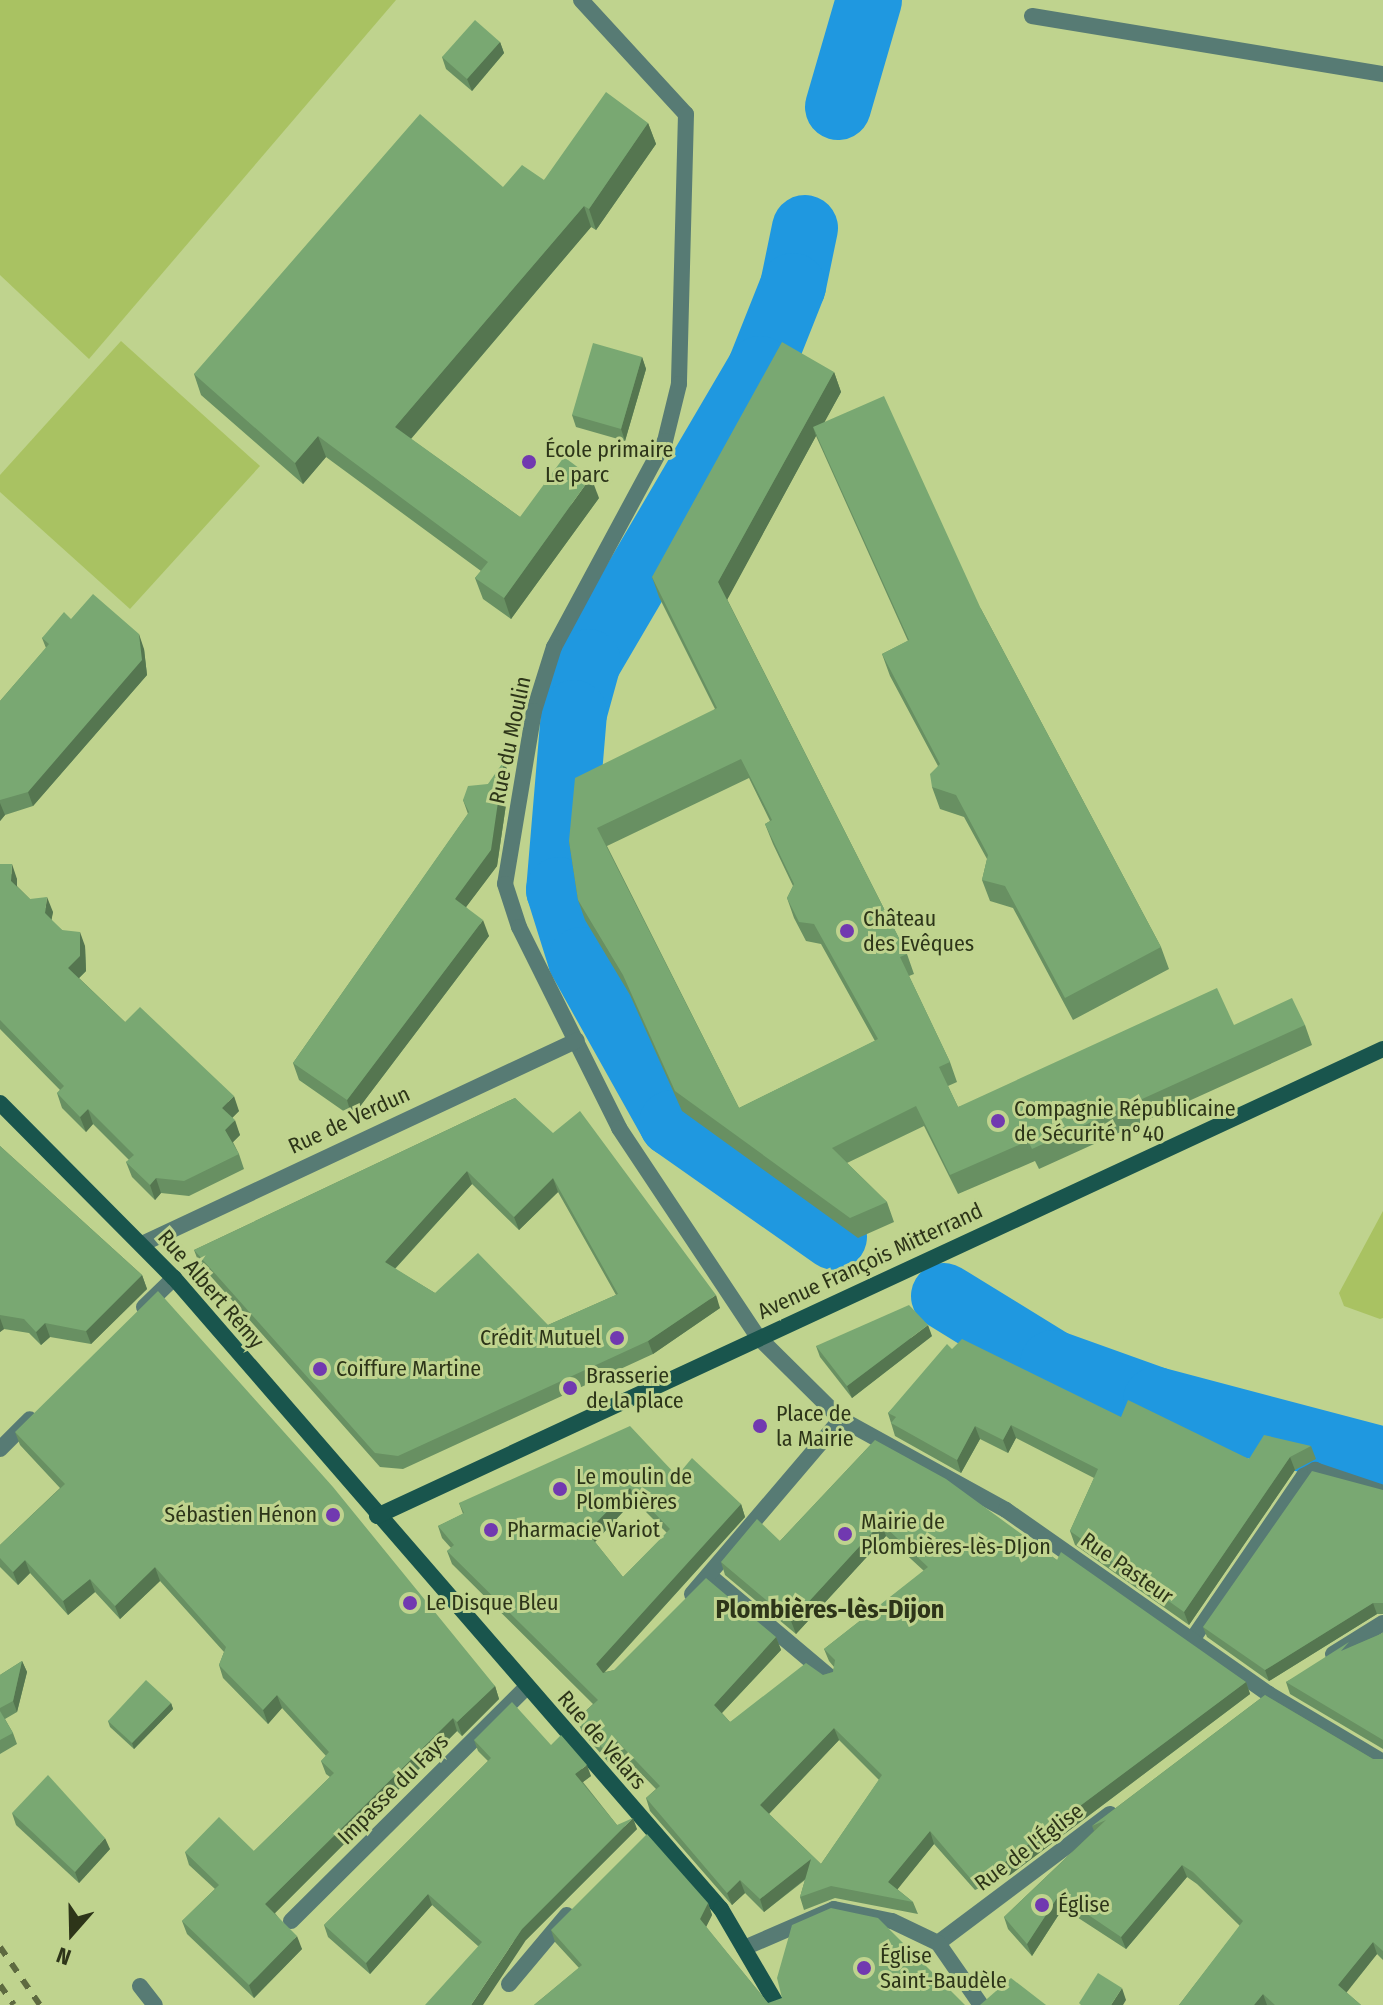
<!DOCTYPE html>
<meta charset="utf-8">
<style>
body{margin:0}
#map{position:relative;width:1383px;height:2005px;overflow:hidden;background:#bfd38e;font-family:"Fira Sans Condensed",sans-serif}
div>[style]{position:absolute}
.green>*{inset:0;background:#a9c262}
.river>*{height:66px;margin:-33px;padding:0 33px;transform-origin:33px;border-radius:33px;background:#1f98e0}
.lane>*{height:16px;margin:-8px;padding:0 8px;transform-origin:8px;border-radius:8px;background:#577b74}
.street>*{height:16px;margin:-8px;padding:0 8px;transform-origin:8px;border-radius:8px;background:#577b74}
.secondary>*{height:16px;margin:-8px;padding:0 8px;transform-origin:8px;border-radius:8px;background:#19554d}
.rail>*{height:6px;margin-top:-3px;transform-origin:0;background:repeating-linear-gradient(90deg,#5e6a40 0 10px,transparent 0 20px)}
.wall>*{inset:0;background:#689062}
.shaded-wall>*{inset:0;background:#557650}
.building>*{inset:0;background:#79a872}
.dots>*{width:22px;height:22px;translate:-50% -50%;box-sizing:border-box;border:4px solid #bfd38e;border-radius:50%}
span{translate:-50% -50%;white-space:nowrap;text-align:center;line-height:1.15;-webkit-text-stroke:6px #bfd38e;paint-order:stroke}
.poi-label{font-size:22px;color:#2d3519}
.left{translate:0 -50%;text-align:left}
.right{translate:-100% -50%;text-align:right}
.street-label{font-size:22px;color:#2d3519}
.quarter-label{font-size:26px;color:#2d3519;font-weight:700}
.north{position:absolute;left:32px;top:1893px;width:80px;height:80px;-webkit-text-stroke:6px #bfd38e;paint-order:stroke;rotate:200deg;font-size:22px;font-weight:700;line-height:32px;text-align:center;color:#2d3519}
.north::after{content:'';display:block;margin:auto;width:28px;height:36px;background:#2d3519;clip-path:polygon(50% 0,100% 100%,50% 72%,0 100%)}
</style>
<div id="map">
<div class="green">
<i style="clip-path:polygon(0 0,396px 0,89px 359px,0 275px)"></i>
<i style="clip-path:polygon(121px 341px,260px 466px,130px 609px,0 492px,0 475px)"></i>
<i style="clip-path:polygon(1383px 1211px,1383px 1318px,1380px 1319px,1344px 1306px,1339px 1293px)"></i>
</div>
<div class="river">
<i style="left:838px;top:107px;width:111px;rotate:-73.8deg"></i>
<i style="left:805px;top:228px;width:59px;rotate:101.7deg"></i>
<i style="left:793px;top:286px;width:89px;rotate:111.7deg"></i>
<i style="left:760px;top:369px;width:340px;rotate:120.4deg"></i>
<i style="left:588px;top:662px;width:53px;rotate:105.4deg"></i>
<i style="left:574px;top:713px;width:178px;rotate:94.8deg"></i>
<i style="left:559px;top:890px;width:73px;rotate:72.6deg"></i>
<i style="left:581px;top:960px;width:187px;rotate:60.8deg"></i>
<i style="left:672px;top:1123px;width:198px;rotate:35.1deg"></i>
<i style="left:944px;top:1296px;width:128px;rotate:31.6deg"></i>
<i style="left:1053px;top:1363px;width:109px;rotate:19.8deg"></i>
<i style="left:1156px;top:1400px;width:235px;rotate:14.8deg"></i>
</div>
<div class="lane">
<i style="left:1032px;top:16px;width:356px;rotate:9.4deg"></i>
<i style="left:710px;top:1576px;width:157px;rotate:40.1deg"></i>
<i style="left:1192px;top:1640px;width:199px;rotate:-55.7deg"></i>
<i style="left:1304px;top:1476px;width:13px;rotate:-29deg"></i>
<i style="left:1315px;top:1470px;width:72px;rotate:18.7deg"></i>
<i style="left:140px;top:1986px;width:24px;rotate:52deg"></i>
</div>
<div class="street">
<i style="left:581px;top:0;width:155px;rotate:47.4deg"></i>
<i style="left:686px;top:114px;width:270px;rotate:91.5deg"></i>
<i style="left:679px;top:384px;width:59px;rotate:103.8deg"></i>
<i style="left:665px;top:441px;width:234px;rotate:118.3deg"></i>
<i style="left:554px;top:647px;width:67px;rotate:107.4deg"></i>
<i style="left:534px;top:711px;width:175px;rotate:99.5deg"></i>
<i style="left:505px;top:884px;width:45px;rotate:72deg"></i>
<i style="left:519px;top:927px;width:225px;rotate:63.5deg"></i>
<i style="left:619px;top:1128px;width:251px;rotate:56.4deg"></i>
<i style="left:758px;top:1337px;width:117px;rotate:44.7deg"></i>
<i style="left:841px;top:1419px;width:188px;rotate:28.9deg"></i>
<i style="left:1006px;top:1510px;width:321px;rotate:35deg"></i>
<i style="left:1269px;top:1694px;width:133px;rotate:30.8deg"></i>
<i style="left:142px;top:1244px;width:480px;rotate:-25.1deg"></i>
<i style="left:144px;top:1307px;width:42px;rotate:-44deg"></i>
<i style="left:0;top:1449px;width:42px;rotate:-45deg"></i>
<i style="left:692px;top:1594px;width:230px;rotate:-49.6deg"></i>
<i style="left:1333px;top:1654px;width:59px;rotate:-31.8deg"></i>
<i style="left:291px;top:1921px;width:331px;rotate:-44.8deg"></i>
<i style="left:938px;top:1943px;width:215px;rotate:-36.9deg"></i>
<i style="left:744px;top:1948px;width:98px;rotate:-23.4deg"></i>
<i style="left:834px;top:1909px;width:59px;rotate:11.7deg"></i>
<i style="left:892px;top:1921px;width:51px;rotate:25.6deg"></i>
<i style="left:938px;top:1943px;width:75px;rotate:55.3deg"></i>
<i style="left:509px;top:1984px;width:90px;rotate:-50deg"></i>
</div>
<div class="secondary">
<i style="left:0;top:1103px;width:247px;rotate:45.2deg"></i>
<i style="left:174px;top:1278px;width:835px;rotate:49.08deg"></i>
<i style="left:721px;top:1909px;width:111px;rotate:59.7deg"></i>
<i style="left:377px;top:1516px;width:1109px;rotate:-24.9deg"></i>
</div>
<div class="rail">
<i style="left:0;top:1947px;width:70px;rotate:55.4deg"></i>
<i style="left:0;top:1985px;width:24px;rotate:55deg"></i>
</div>
<div class="wall">
<i style="clip-path:polygon(500px 42px,504px 53px,472px 91px,446px 69px,442px 57px)"></i>
<i style="clip-path:polygon(648px 123px,656px 144px,596px 230px,591px 227px,411px 439px,520px 517px,599px 498px,511px 619px,483px 599px,475px 578px,481px 571px,326px 457px,303px 484px,201px 395px,194px 374px,503px 187px,544px 180px)"></i>
<i style="clip-path:polygon(642px 357px,646px 369px,625px 441px,576px 427px,572px 415px)"></i>
<i style="clip-path:polygon(evenodd,834px 372px,841px 392px,824px 422px,981px 609px,1161px 947px,1169px 969px,1073px 1020px,1013px 908px,990px 901px,982px 880px,987px 859px,964px 817px,940px 809px,932px 787px,938px 766px,890px 676px,882px 654px,908px 641px,816px 436px,727px 599px,907px 954px,914px 974px,909px 976px,950px 1062px,957px 1082px,948px 1086px,958px 1107px,1234px 1025px,1305px 1025px,1312px 1045px,1039px 1169px,1035px 1161px,958px 1194px,924px 1126px,847px 1163px,887px 1202px,894px 1222px,858px 1238px,682px 1111px,630px 995px,585px 920px,578px 900px,569px 841px,715px 709px,659px 597px,652px 577px,834px 372px,749px 778px,770px 821px,765px 824px,773px 844px,793px 886px,787px 898px,794px 918px,806px 941px,821px 944px,875px 1041px,739px 1108px,607px 846px,749px 778px)"></i>
<i style="clip-path:polygon(71px 619px,144px 649px,147px 675px,33px 806px,5px 815px,0 821px,0 701px,46px 648px,42px 638px)"></i>
<i style="clip-path:polygon(510px 777px,497px 866px,466px 907px,489px 936px,352px 1117px,299px 1080px,293px 1063px,468px 814px,463px 800px,488px 784px)"></i>
<i style="clip-path:polygon(0 864px,17px 879px,17px 886px,30px 899px,53px 912px,51px 920px,62px 930px,85px 946px,86px 971px,79px 978px,125px 1022px,239px 1111px,232px 1118px,240px 1135px,233px 1142px,239px 1154px,244px 1169px,189px 1196px,161px 1193px,155px 1200px,132px 1177px,126px 1162px,129px 1160px,93px 1124px,86px 1132px,62px 1108px,57px 1093px,60px 1090px,0 1029px)"></i>
<i style="clip-path:polygon(evenodd,515px 1098px,720px 1308px,653px 1354px,403px 1469px,380px 1467px,199px 1263px,194px 1250px,515px 1098px,472px 1184px,519px 1230px,558px 1192px,616px 1295px,548px 1325px,435px 1293px,395px 1269px,472px 1184px)"></i>
<i style="clip-path:polygon(0 1146px,142px 1275px,147px 1289px,91px 1344px,50px 1337px,41px 1345px,29px 1333px,4px 1329px,0 1332px)"></i>
<i style="clip-path:polygon(932px 1336px,852px 1398px,820px 1357px,816px 1346px)"></i>
<i style="clip-path:polygon(952px 1349px,1121px 1417px,1249px 1459px,1311px 1446px,1316px 1459px,1295px 1470px,1189px 1625px,1075px 1545px,1070px 1531px,1094px 1478px,1016px 1438px,1008px 1453px,980px 1439px,961px 1473px,895px 1436px,888px 1413px)"></i>
<i style="clip-path:polygon(15px 1432px,495px 1686px,499px 1699px,462px 1736px,457px 1731px,275px 1913px,302px 1949px,254px 1998px,187px 1934px,182px 1921px,215px 1889px,189px 1865px,185px 1852px,254px 1851px,330px 1777px,326px 1774px,321px 1761px,326px 1756px,282px 1708px,268px 1724px,223px 1678px,219px 1665px,224px 1652px,160px 1581px,120px 1619px,95px 1592px,68px 1615px,30px 1573px,18px 1585px,0 1567px,0 1545px,60px 1488px,20px 1445px)"></i>
<i style="clip-path:polygon(evenodd,875px 1440px,1057px 1560px,1246px 1682px,1250px 1694px,1010px 1875px,975px 1890px,934px 1844px,897px 1889px,913px 1902px,918px 1914px,835px 1898px,804px 1910px,800px 1897px,805px 1880px,764px 1912px,745px 1893px,732px 1905px,650px 1811px,646px 1798px,656px 1789px,621px 1753px,608px 1762px,582px 1732px,577px 1719px,593px 1704px,452px 1564px,447px 1551px,451px 1548px,442px 1538px,438px 1526px,463px 1514px,459px 1503px,677px 1476px,741px 1504px,745px 1517px,605px 1672px,776px 1637px,781px 1650px,722px 1713px,730px 1722px,823px 1675px,833px 1672px,834px 1667px,829px 1661px,824px 1649px,924px 1571px,886px 1536px,796px 1634px,725px 1575px,721px 1562px,780px 1541px,875px 1440px,634px 1500px,667px 1533px,623px 1577px,595px 1542px,634px 1500px,875px 1440px,839px 1740px,879px 1780px,821px 1864px,769px 1814px,839px 1740px)"></i>
<i style="clip-path:polygon(1383px 1490px,1383px 1614px,1377px 1614px,1269px 1681px,1207px 1637px,1203px 1627px)"></i>
<i style="clip-path:polygon(1383px 1633px,1383px 1749px,1290px 1694px,1286px 1682px,1351px 1647px)"></i>
<i style="clip-path:polygon(22px 1661px,27px 1672px,17px 1712px,5px 1719px,13px 1733px,17px 1744px,0 1754px,0 1675px)"></i>
<i style="clip-path:polygon(1265px 1695px,1373px 1759px,1383px 1759px,1383px 1960px,1377px 1954px,1346px 1992px,1361px 2005px,1179px 2005px,1240px 1926px,1197px 1884px,1187px 1877px,1126px 1949px,1063px 1908px,1032px 1956px,1008px 1929px,1004px 1917px,1094px 1831px,1092px 1826px)"></i>
<i style="clip-path:polygon(171px 1703px,173px 1709px,134px 1749px,110px 1727px,108px 1721px)"></i>
<i style="clip-path:polygon(474px 1740px,551px 1745px,591px 1776px,583px 1782px,617px 1825px,637px 1829px,526px 1940px,478px 1946px,432px 1905px,370px 1974px,328px 1937px,324px 1925px,488px 1761px,478px 1751px)"></i>
<i style="clip-path:polygon(12px 1813px,110px 1849px,79px 1883px,16px 1825px)"></i>
<i style="clip-path:polygon(708px 1903px,712px 1915px,706px 1927px,768px 2003px,965px 2005px,534px 2005px,579px 1968px,555px 1942px,551px 1930px)"></i>
</div>
<div class="shaded-wall">
<i style="clip-path:polygon(500px 42px,504px 53px,472px 91px,467px 79px)"></i>
<i style="clip-path:polygon(648px 123px,656px 144px,596px 230px,589px 209px)"></i>
<i style="clip-path:polygon(584px 206px,591px 227px,403px 448px,395px 427px)"></i>
<i style="clip-path:polygon(642px 357px,646px 369px,625px 441px,621px 429px)"></i>
<i style="clip-path:polygon(834px 372px,841px 392px,817px 436px,813px 427px,816px 436px,726px 602px,718px 582px)"></i>
<i style="clip-path:polygon(318px 436px,326px 457px,303px 484px,295px 463px)"></i>
<i style="clip-path:polygon(591px 477px,599px 498px,511px 619px,504px 598px)"></i>
<i style="clip-path:polygon(139px 634px,144px 649px,147px 675px,33px 806px,28px 792px)"></i>
<i style="clip-path:polygon(504px 761px,510px 777px,497px 866px,460px 915px,455px 899px)"></i>
<i style="clip-path:polygon(0 803px,5px 815px,0 821px)"></i>
<i style="clip-path:polygon(12px 864px,17px 879px,17px 895px,11px 881px)"></i>
<i style="clip-path:polygon(47px 897px,53px 912px,50px 928px,45px 913px)"></i>
<i style="clip-path:polygon(483px 920px,489px 936px,352px 1117px,347px 1100px)"></i>
<i style="clip-path:polygon(80px 932px,85px 946px,86px 971px,74px 983px,68px 968px)"></i>
<i style="clip-path:polygon(234px 1096px,239px 1111px,228px 1122px,222px 1108px)"></i>
<i style="clip-path:polygon(88px 1109px,93px 1124px,86px 1132px,80px 1117px)"></i>
<i style="clip-path:polygon(235px 1120px,240px 1135px,231px 1144px,225px 1130px)"></i>
<i style="clip-path:polygon(467px 1171px,472px 1184px,389px 1275px,385px 1262px)"></i>
<i style="clip-path:polygon(156px 1178px,161px 1193px,155px 1200px,150px 1185px)"></i>
<i style="clip-path:polygon(553px 1178px,558px 1192px,519px 1230px,514px 1217px)"></i>
<i style="clip-path:polygon(142px 1275px,147px 1289px,91px 1344px,86px 1331px)"></i>
<i style="clip-path:polygon(716px 1295px,720px 1308px,653px 1354px,648px 1341px)"></i>
<i style="clip-path:polygon(0 1318px,4px 1329px,0 1332px)"></i>
<i style="clip-path:polygon(45px 1323px,50px 1337px,41px 1345px,36px 1332px)"></i>
<i style="clip-path:polygon(928px 1325px,932px 1336px,852px 1398px,847px 1386px)"></i>
<i style="clip-path:polygon(1011px 1425px,1016px 1438px,1008px 1453px,1003px 1440px)"></i>
<i style="clip-path:polygon(975px 1426px,980px 1439px,961px 1473px,957px 1460px)"></i>
<i style="clip-path:polygon(1290px 1457px,1295px 1470px,1189px 1625px,1184px 1612px)"></i>
<i style="clip-path:polygon(630px 1488px,634px 1500px,592px 1545px,587px 1532px)"></i>
<i style="clip-path:polygon(741px 1504px,745px 1517px,600px 1677px,596px 1664px)"></i>
<i style="clip-path:polygon(881px 1523px,886px 1536px,796px 1634px,791px 1621px)"></i>
<i style="clip-path:polygon(25px 1560px,30px 1573px,18px 1585px,13px 1572px)"></i>
<i style="clip-path:polygon(155px 1567px,160px 1581px,120px 1619px,115px 1606px)"></i>
<i style="clip-path:polygon(90px 1579px,95px 1592px,68px 1615px,63px 1601px)"></i>
<i style="clip-path:polygon(1373px 1603px,1377px 1614px,1269px 1681px,1265px 1670px)"></i>
<i style="clip-path:polygon(776px 1637px,781px 1650px,718px 1717px,714px 1705px)"></i>
<i style="clip-path:polygon(22px 1661px,27px 1672px,17px 1712px,13px 1701px)"></i>
<i style="clip-path:polygon(1246px 1682px,1250px 1694px,1010px 1875px,1005px 1862px)"></i>
<i style="clip-path:polygon(495px 1686px,499px 1699px,462px 1736px,457px 1722px)"></i>
<i style="clip-path:polygon(277px 1695px,282px 1708px,268px 1724px,263px 1710px)"></i>
<i style="clip-path:polygon(171px 1703px,173px 1709px,134px 1749px,132px 1743px)"></i>
<i style="clip-path:polygon(453px 1718px,457px 1731px,270px 1918px,265px 1904px)"></i>
<i style="clip-path:polygon(834px 1728px,839px 1740px,765px 1818px,760px 1805px)"></i>
<i style="clip-path:polygon(616px 1740px,621px 1753px,608px 1762px,604px 1750px)"></i>
<i style="clip-path:polygon(587px 1765px,591px 1776px,579px 1785px,575px 1774px)"></i>
<i style="clip-path:polygon(633px 1818px,637px 1829px,526px 1940px,483px 2005px,471px 2005px,522px 1929px)"></i>
<i style="clip-path:polygon(930px 1831px,934px 1844px,893px 1895px,888px 1882px)"></i>
<i style="clip-path:polygon(105px 1838px,110px 1849px,79px 1883px,75px 1872px)"></i>
<i style="clip-path:polygon(811px 1859px,815px 1871px,764px 1912px,760px 1899px)"></i>
<i style="clip-path:polygon(1182px 1865px,1187px 1877px,1126px 1949px,1121px 1937px)"></i>
<i style="clip-path:polygon(740px 1880px,745px 1893px,732px 1905px,727px 1893px)"></i>
<i style="clip-path:polygon(428px 1894px,432px 1905px,370px 1974px,366px 1963px)"></i>
<i style="clip-path:polygon(1059px 1895px,1063px 1908px,1032px 1956px,1027px 1944px)"></i>
<i style="clip-path:polygon(708px 1903px,712px 1915px,704px 1931px,700px 1919px)"></i>
<i style="clip-path:polygon(297px 1936px,302px 1949px,254px 1998px,249px 1985px)"></i>
<i style="clip-path:polygon(1373px 1942px,1377px 1954px,1343px 1997px,1338px 1985px)"></i>
<i style="clip-path:polygon(1122px 1988px,1126px 2000px,1123px 2005px,1111px 2005px)"></i>
<i style="clip-path:polygon(1263px 1994px,1267px 2005px,1254px 2005px)"></i>
</div>
<div class="building">
<i style="clip-path:polygon(475px 20px,500px 42px,467px 79px,442px 57px)"></i>
<i style="clip-path:polygon(606px 92px,648px 123px,589px 209px,584px 206px,395px 427px,520px 517px,564px 457px,591px 477px,504px 598px,475px 578px,488px 562px,318px 436px,295px 463px,194px 374px,420px 114px,503px 187px,522px 165px,544px 180px)"></i>
<i style="clip-path:polygon(evenodd,782px 342px,834px 372px,718px 582px,907px 954px,900px 957px,950px 1062px,939px 1067px,958px 1107px,1217px 988px,1234px 1025px,1292px 998px,1305px 1025px,1032px 1149px,1028px 1141px,950px 1175px,916px 1106px,832px 1148px,887px 1202px,850px 1218px,675px 1091px,623px 975px,578px 900px,569px 841px,575px 778px,717px 708px,652px 577px,782px 342px,741px 759px,772px 820px,765px 824px,794px 884px,787px 898px,799px 922px,814px 924px,878px 1039px,739px 1108px,597px 828px,741px 759px)"></i>
<i style="clip-path:polygon(593px 343px,642px 357px,621px 429px,572px 415px)"></i>
<i style="clip-path:polygon(884px 396px,981px 609px,1161px 947px,1065px 998px,1005px 886px,982px 880px,988px 855px,956px 795px,932px 787px,930px 774px,940px 764px,882px 654px,909px 640px,813px 427px)"></i>
<i style="clip-path:polygon(93px 594px,139px 634px,142px 660px,28px 792px,0 800px,0 701px,49px 644px,42px 638px,64px 612px,71px 619px)"></i>
<i style="clip-path:polygon(504px 761px,491px 850px,455px 899px,483px 920px,347px 1100px,293px 1063px,469px 812px,463px 800px,468px 786px,488px 784px)"></i>
<i style="clip-path:polygon(0 864px,12px 864px,11px 881px,30px 899px,47px 897px,45px 913px,62px 930px,80px 932px,80px 956px,68px 968px,125px 1022px,140px 1007px,234px 1096px,222px 1108px,235px 1120px,225px 1130px,239px 1154px,184px 1181px,156px 1178px,150px 1185px,126px 1162px,134px 1155px,88px 1109px,80px 1117px,57px 1093px,64px 1086px,0 1020px)"></i>
<i style="clip-path:polygon(evenodd,515px 1098px,553px 1133px,580px 1111px,716px 1295px,648px 1341px,398px 1456px,375px 1453px,194px 1250px,515px 1098px,467px 1171px,514px 1217px,553px 1178px,618px 1294px,548px 1325px,478px 1253px,435px 1293px,385px 1262px,467px 1171px)"></i>
<i style="clip-path:polygon(0 1146px,142px 1275px,86px 1331px,45px 1323px,36px 1332px,24px 1319px,0 1315px)"></i>
<i style="clip-path:polygon(158px 1291px,333px 1487px,495px 1686px,457px 1722px,453px 1718px,265px 1904px,297px 1936px,249px 1985px,182px 1921px,219px 1885px,185px 1852px,219px 1817px,254px 1851px,334px 1773px,321px 1761px,329px 1752px,277px 1695px,263px 1710px,219px 1665px,226px 1647px,155px 1567px,115px 1606px,90px 1579px,63px 1601px,25px 1560px,13px 1572px,0 1558px,0 1545px,65px 1484px,15px 1432px)"></i>
<i style="clip-path:polygon(909px 1305px,928px 1325px,847px 1386px,816px 1346px)"></i>
<i style="clip-path:polygon(962px 1339px,1121px 1417px,1128px 1400px,1249px 1459px,1264px 1435px,1311px 1446px,1290px 1457px,1184px 1612px,1070px 1531px,1098px 1469px,1011px 1425px,1003px 1440px,975px 1426px,957px 1460px,891px 1423px,896px 1417px,888px 1413px,947px 1344px,952px 1349px)"></i>
<i style="clip-path:polygon(evenodd,630px 1426px,677px 1476px,692px 1458px,741px 1504px,596px 1664px,603px 1673px,614px 1670px,706px 1578px,776px 1637px,714px 1705px,730px 1722px,806px 1663px,823px 1675px,833px 1672px,835px 1660px,824px 1649px,928px 1567px,881px 1523px,791px 1621px,721px 1562px,757px 1519px,780px 1541px,875px 1440px,946px 1479px,1057px 1560px,1061px 1552px,1246px 1682px,1005px 1862px,970px 1878px,930px 1831px,888px 1882px,913px 1902px,831px 1886px,800px 1897px,811px 1859px,760px 1899px,740px 1880px,727px 1893px,646px 1798px,660px 1786px,616px 1740px,604px 1750px,577px 1719px,598px 1700px,447px 1551px,454px 1545px,438px 1526px,464px 1513px,459px 1503px,630px 1426px,630px 1488px,670px 1529px,623px 1577px,587px 1532px,630px 1488px,630px 1426px,834px 1728px,882px 1775px,821px 1864px,760px 1805px,834px 1728px)"></i>
<i style="clip-path:polygon(1312px 1471px,1383px 1490px,1383px 1603px,1373px 1603px,1265px 1670px,1203px 1627px)"></i>
<i style="clip-path:polygon(1383px 1633px,1383px 1740px,1286px 1682px,1349px 1642px,1341px 1651px)"></i>
<i style="clip-path:polygon(22px 1661px,13px 1701px,0 1708px,0 1675px)"></i>
<i style="clip-path:polygon(146px 1680px,171px 1703px,132px 1743px,108px 1721px)"></i>
<i style="clip-path:polygon(1265px 1695px,1373px 1759px,1383px 1759px,1383px 1951px,1373px 1942px,1338px 1985px,1361px 2005px,1275px 2005px,1263px 1994px,1254px 2005px,1179px 2005px,1243px 1921px,1193px 1872px,1182px 1865px,1121px 1937px,1059px 1895px,1027px 1944px,1004px 1917px,1106px 1820px,1092px 1826px)"></i>
<i style="clip-path:polygon(512px 1702px,551px 1745px,561px 1735px,587px 1765px,575px 1774px,617px 1825px,633px 1818px,522px 1929px,471px 2005px,425px 2005px,482px 1942px,428px 1894px,366px 1963px,324px 1925px,491px 1758px,474px 1740px)"></i>
<i style="clip-path:polygon(0 1711px,13px 1733px,0 1740px)"></i>
<i style="clip-path:polygon(48px 1775px,105px 1838px,75px 1872px,12px 1813px)"></i>
<i style="clip-path:polygon(647px 1834px,708px 1903px,700px 1919px,768px 2003px,782px 1998px,777px 1978px,792px 1925px,831px 1908px,878px 1918px,965px 2005px,534px 2005px,582px 1965px,551px 1930px)"></i>
<i style="clip-path:polygon(1098px 1973px,1122px 1988px,1111px 2005px,1081px 2005px,1079px 2003px)"></i>
<i style="clip-path:polygon(1011px 1978px,1046px 2005px,980px 2005px)"></i>
</div>
<div class="dots">
<i style="left:529px;top:462px;background:#7139b0"></i>
<i style="left:847px;top:931px;background:#7139b0"></i>
<i style="left:998px;top:1121px;background:#7139b0"></i>
<i style="left:617px;top:1338px;background:#7139b0"></i>
<i style="left:320px;top:1369px;background:#7139b0"></i>
<i style="left:570px;top:1388px;background:#7139b0"></i>
<i style="left:760px;top:1426px;background:#7139b0"></i>
<i style="left:560px;top:1489px;background:#7139b0"></i>
<i style="left:333px;top:1515px;background:#7139b0"></i>
<i style="left:491px;top:1530px;background:#7139b0"></i>
<i style="left:845px;top:1534px;background:#7139b0"></i>
<i style="left:410px;top:1603px;background:#7139b0"></i>
<i style="left:1042px;top:1905px;background:#7139b0"></i>
<i style="left:864px;top:1968px;background:#7139b0"></i>
</div>
<div class="poi-label">
<span class="left" style="left:545px;top:462px">École primaire<br>Le parc</span>
<span class="left" style="left:863px;top:931px">Château<br>des Evêques</span>
<span class="left" style="left:1014px;top:1121px">Compagnie Républicaine<br>de Sécurité n°40</span>
<span class="right" style="left:601px;top:1338px">Crédit Mutuel</span>
<span class="left" style="left:336px;top:1369px">Coiffure Martine</span>
<span class="left" style="left:586px;top:1388px">Brasserie<br>de la place</span>
<span class="left" style="left:776px;top:1426px">Place de<br>la Mairie</span>
<span class="left" style="left:576px;top:1489px">Le moulin de<br>Plombières</span>
<span class="right" style="left:317px;top:1515px">Sébastien Hénon</span>
<span class="left" style="left:861px;top:1534px">Mairie de<br>Plombières-lès-DIjon</span>
<span class="left" style="left:507px;top:1530px">Pharmacie Variot</span>
<span class="left" style="left:426px;top:1603px">Le Disque Bleu</span>
<span class="left" style="left:1058px;top:1905px">Église</span>
<span class="left" style="left:880px;top:1968px">Église<br>Saint-Baudèle</span>
</div>
<div class="street-label">
<span style="left:510px;top:740px;rotate:-78deg">Rue du Moulin</span>
<span style="left:349px;top:1120px;rotate:-25deg">Rue de Verdun</span>
<span style="left:870px;top:1261px;rotate:-25deg">Avenue François Mitterrand</span>
<span style="left:211px;top:1289px;rotate:49deg">Rue Albert Rémy</span>
<span style="left:1127px;top:1568px;rotate:35deg">Rue Pasteur</span>
<span style="left:602px;top:1740px;rotate:49deg">Rue de Velars</span>
<span style="left:393px;top:1789px;rotate:-45deg">Impasse du Fays</span>
<span style="left:1029px;top:1847px;rotate:-37deg">Rue de l'Église</span>
</div>
<div class="quarter-label">
<span style="left:830px;top:1610px">Plombières-lès-Dijon</span>
</div>
<div class="north">N</div>
</div>
